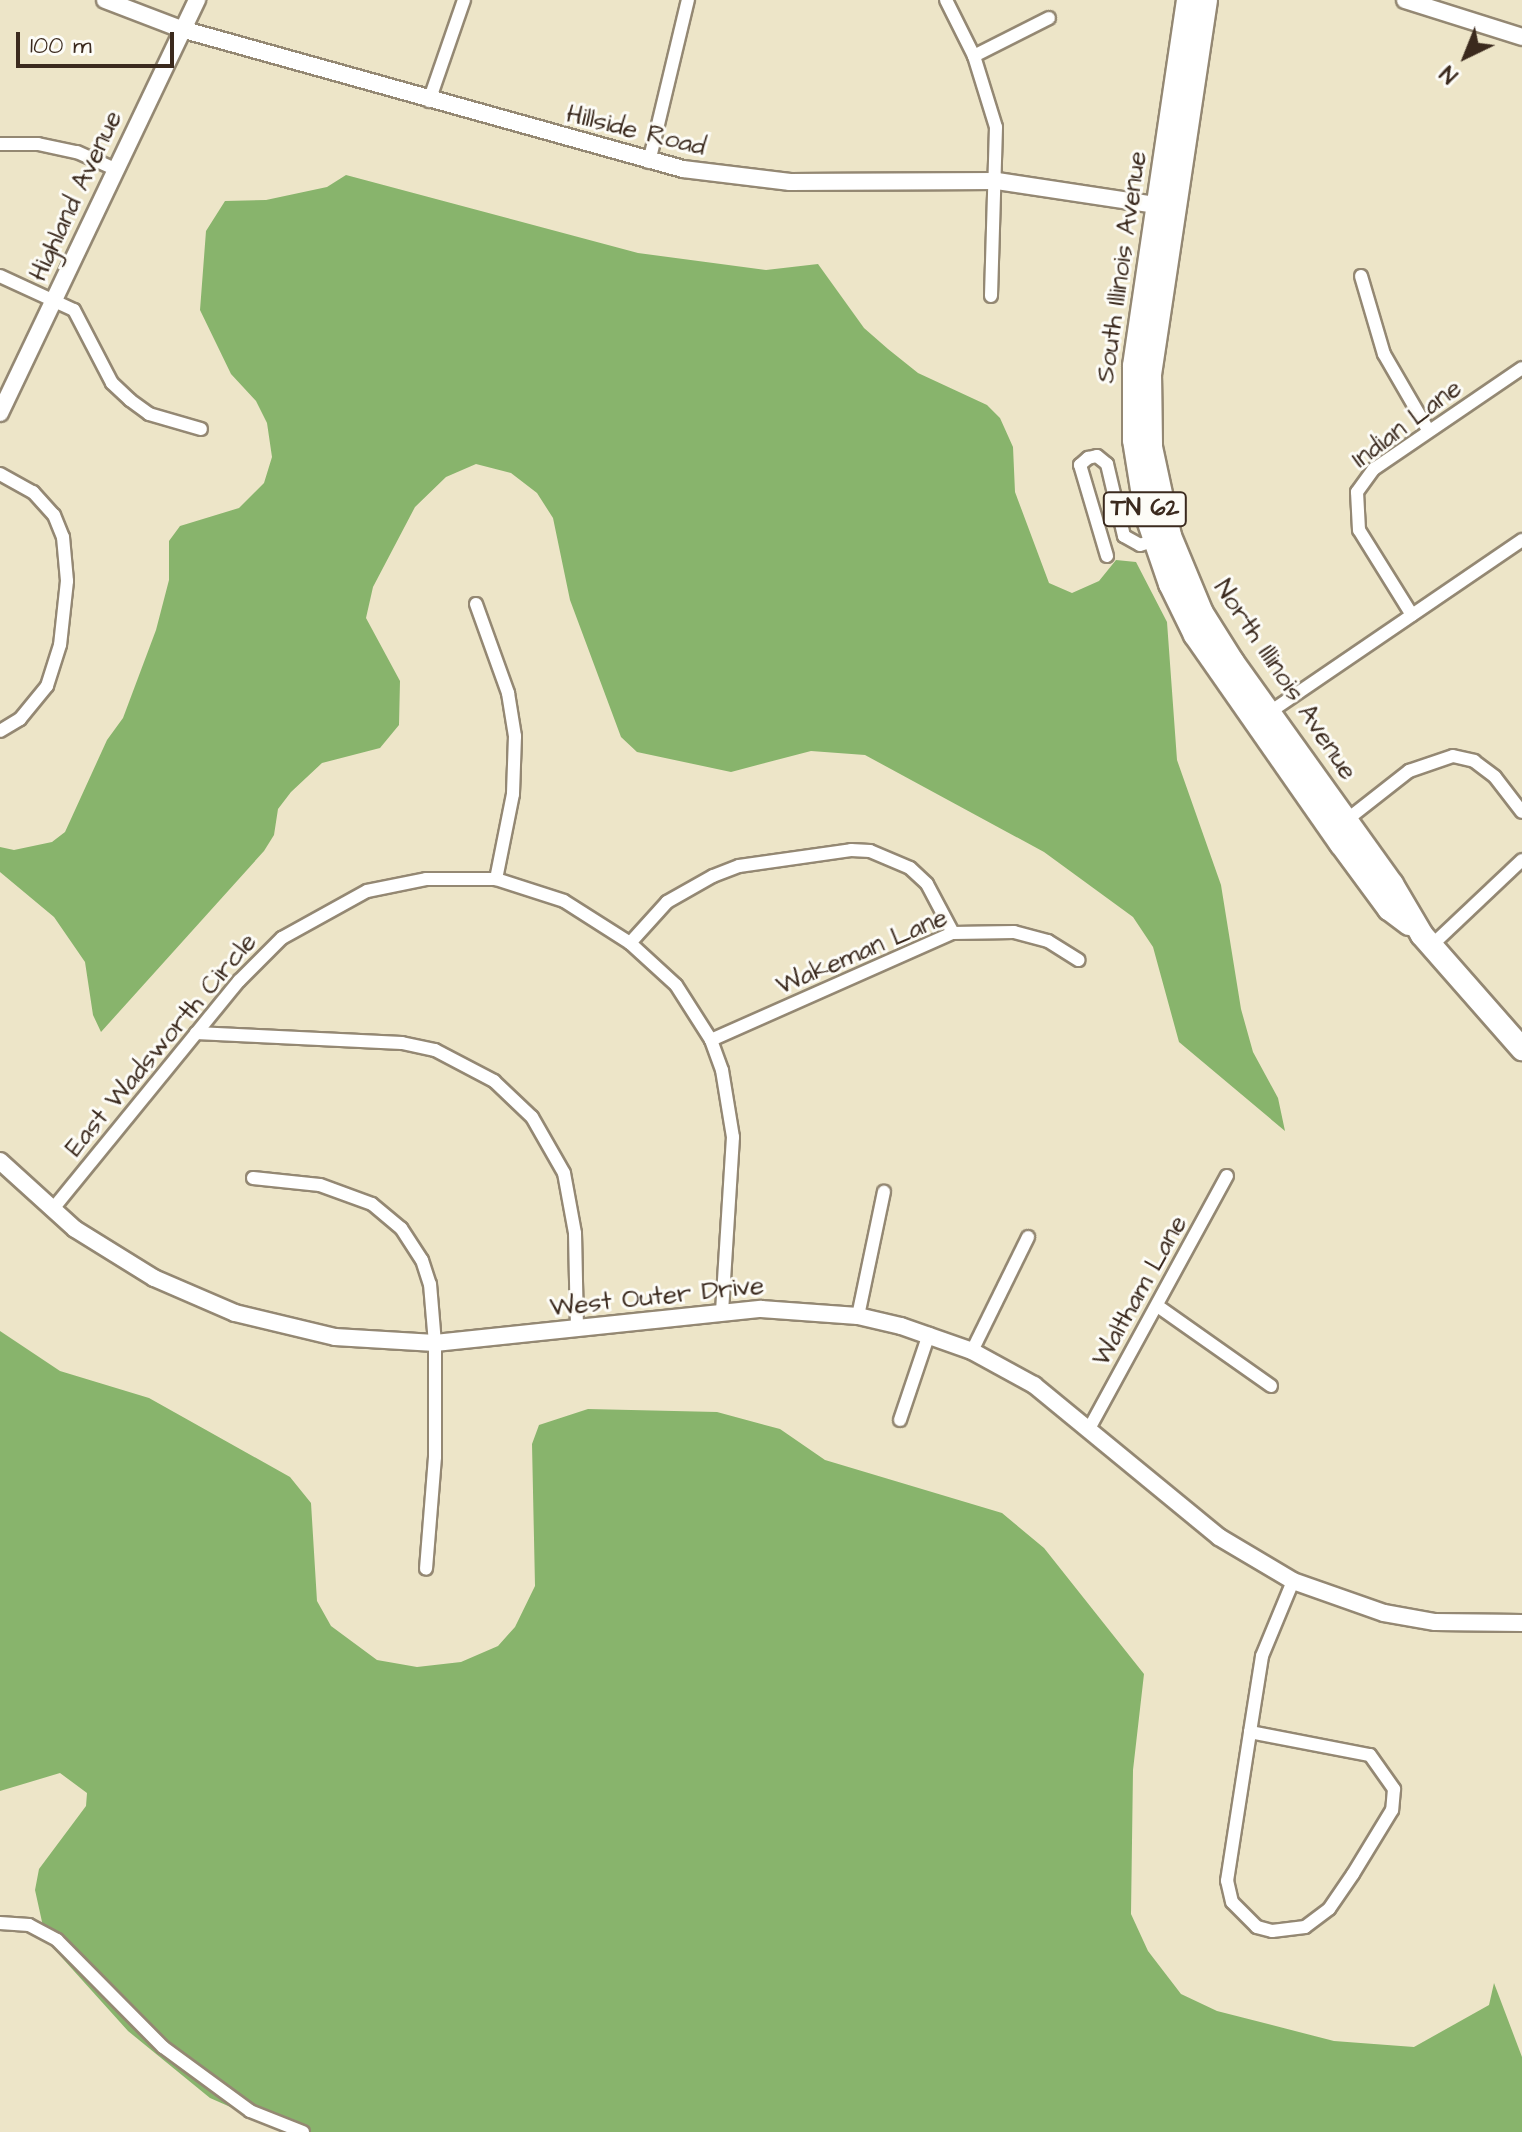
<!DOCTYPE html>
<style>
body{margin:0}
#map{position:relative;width:1522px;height:2132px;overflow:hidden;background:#ede5c8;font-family:"Architects Daughter",sans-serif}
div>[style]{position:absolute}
.forest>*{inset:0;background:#88b46c}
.roads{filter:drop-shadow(2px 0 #948873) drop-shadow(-2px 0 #948873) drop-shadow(0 2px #948873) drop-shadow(0 -2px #948873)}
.street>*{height:12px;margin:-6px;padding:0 6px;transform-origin:6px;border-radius:6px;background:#fff}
.secondary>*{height:16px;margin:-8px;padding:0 8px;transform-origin:8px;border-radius:8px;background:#fff}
.highway>*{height:22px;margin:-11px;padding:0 11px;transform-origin:11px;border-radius:11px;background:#fff}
span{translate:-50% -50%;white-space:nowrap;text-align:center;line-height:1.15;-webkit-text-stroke:6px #fdfcf7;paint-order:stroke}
.shield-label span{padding:2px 6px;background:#fdfcf7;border:2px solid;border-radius:6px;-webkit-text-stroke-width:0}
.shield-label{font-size:24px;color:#3b2a1e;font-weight:700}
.street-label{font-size:26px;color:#3b2a1e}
.north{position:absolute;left:1426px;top:16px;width:80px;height:80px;-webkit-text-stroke:6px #fdfcf7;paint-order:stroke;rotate:223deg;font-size:22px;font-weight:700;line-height:32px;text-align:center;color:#3b2a1e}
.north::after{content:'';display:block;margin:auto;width:28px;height:36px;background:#3b2a1e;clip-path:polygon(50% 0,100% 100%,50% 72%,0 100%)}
.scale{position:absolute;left:16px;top:32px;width:158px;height:36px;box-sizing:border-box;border:4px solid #3b2a1e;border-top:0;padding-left:10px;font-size:24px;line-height:28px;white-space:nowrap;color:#3b2a1e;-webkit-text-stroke:6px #fdfcf7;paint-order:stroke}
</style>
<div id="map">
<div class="forest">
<i style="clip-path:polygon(346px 175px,638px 253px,766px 270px,818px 264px,864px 328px,888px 349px,918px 373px,987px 405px,1000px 418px,1013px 447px,1015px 492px,1049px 583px,1072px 593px,1099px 581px,1116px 560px,1136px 562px,1167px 622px,1177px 760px,1221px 885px,1241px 1009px,1253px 1052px,1278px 1098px,1285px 1131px,1179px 1042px,1153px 947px,1133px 917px,1044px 852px,865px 755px,811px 751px,731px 772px,637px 752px,621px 737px,570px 600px,553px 518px,537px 493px,511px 473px,476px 464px,446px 477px,415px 507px,373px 587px,366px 618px,400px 681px,399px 725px,380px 748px,322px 763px,291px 792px,278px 809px,274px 835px,264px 851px,101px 1032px,93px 1015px,85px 962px,54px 917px,0 872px,0 847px,14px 850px,52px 842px,65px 832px,107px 740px,123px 718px,156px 630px,169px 580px,169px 541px,180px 526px,239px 508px,264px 483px,272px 457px,267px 423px,256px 401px,231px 374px,200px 310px,206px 231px,225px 201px,266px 200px,327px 187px)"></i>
<i style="clip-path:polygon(0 1331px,60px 1371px,149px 1398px,290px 1477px,311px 1503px,317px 1601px,331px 1626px,377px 1660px,417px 1667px,461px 1662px,498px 1646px,515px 1627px,535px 1586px,532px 1444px,539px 1425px,588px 1409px,717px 1412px,780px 1429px,825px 1460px,1002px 1513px,1044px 1548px,1144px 1674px,1133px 1770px,1131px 1914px,1148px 1951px,1181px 1994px,1217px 2011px,1334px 2041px,1414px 2047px,1489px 2005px,1494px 1983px,1522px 2057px,1522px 2132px,287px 2132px,210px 2098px,128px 2031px,46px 1940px,35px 1890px,39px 1869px,86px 1806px,87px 1793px,60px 1773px,0 1791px)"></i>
</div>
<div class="roads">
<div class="street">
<i style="left:946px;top:0;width:63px;rotate:63.4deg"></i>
<i style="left:974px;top:56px;width:74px;rotate:72.8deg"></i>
<i style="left:996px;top:127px;width:169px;rotate:91.7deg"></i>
<i style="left:974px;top:56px;width:84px;rotate:-26.9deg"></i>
<i style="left:429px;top:101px;width:107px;rotate:-70.9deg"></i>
<i style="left:0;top:144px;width:38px"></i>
<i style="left:38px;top:144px;width:40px;rotate:12deg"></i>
<i style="left:77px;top:152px;width:42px;rotate:24.1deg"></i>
<i style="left:649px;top:162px;width:167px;rotate:-76.5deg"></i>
<i style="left:0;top:276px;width:81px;rotate:24.7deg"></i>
<i style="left:74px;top:310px;width:82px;rotate:62.5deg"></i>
<i style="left:112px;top:383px;width:25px;rotate:43deg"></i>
<i style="left:130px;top:400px;width:24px;rotate:36deg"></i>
<i style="left:149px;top:414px;width:54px;rotate:16.1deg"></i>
<i style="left:1361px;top:276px;width:81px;rotate:73.6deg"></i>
<i style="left:1384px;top:354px;width:88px;rotate:59.9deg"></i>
<i style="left:0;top:474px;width:38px;rotate:29deg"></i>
<i style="left:33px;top:492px;width:31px;rotate:48deg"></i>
<i style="left:54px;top:515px;width:24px;rotate:68deg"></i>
<i style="left:63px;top:537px;width:44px;rotate:84.8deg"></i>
<i style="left:67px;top:581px;width:64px;rotate:96.2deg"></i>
<i style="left:60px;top:645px;width:43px;rotate:107.6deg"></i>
<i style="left:47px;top:686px;width:43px;rotate:129.3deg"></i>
<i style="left:20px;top:719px;width:23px;rotate:149deg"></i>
<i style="left:1107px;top:556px;width:95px;rotate:-106.5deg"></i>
<i style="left:1080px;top:465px;width:11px;rotate:-41deg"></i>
<i style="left:1088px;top:458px;width:9px;rotate:-13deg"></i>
<i style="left:1097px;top:456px;width:13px;rotate:39deg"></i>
<i style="left:1107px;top:464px;width:74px;rotate:76.7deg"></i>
<i style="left:1124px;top:536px;width:18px;rotate:29deg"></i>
<i style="left:1140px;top:545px;width:20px;rotate:-18deg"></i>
<i style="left:476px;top:604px;width:95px;rotate:70.2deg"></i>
<i style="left:508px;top:693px;width:44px;rotate:80.8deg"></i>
<i style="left:515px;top:736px;width:58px;rotate:92deg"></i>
<i style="left:513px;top:794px;width:87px;rotate:101.3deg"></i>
<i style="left:1412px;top:615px;width:100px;rotate:-121.9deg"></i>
<i style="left:1359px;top:530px;width:38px;rotate:-93deg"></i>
<i style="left:1357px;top:492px;width:29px;rotate:-54deg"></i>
<i style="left:1374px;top:469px;width:179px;rotate:-34.3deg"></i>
<i style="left:1267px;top:714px;width:309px;rotate:-34.3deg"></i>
<i style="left:1344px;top:822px;width:83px;rotate:-38.1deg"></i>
<i style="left:1409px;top:771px;width:46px;rotate:-18.8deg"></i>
<i style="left:1453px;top:756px;width:22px;rotate:13deg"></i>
<i style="left:1474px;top:761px;width:26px;rotate:37deg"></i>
<i style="left:1495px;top:777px;width:44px;rotate:52.4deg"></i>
<i style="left:630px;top:943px;width:55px;rotate:-47.9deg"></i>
<i style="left:667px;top:902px;width:53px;rotate:-29.5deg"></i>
<i style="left:713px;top:876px;width:28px;rotate:-21deg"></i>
<i style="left:739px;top:866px;width:113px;rotate:-8.1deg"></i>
<i style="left:851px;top:850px;width:19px;rotate:3deg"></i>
<i style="left:870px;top:851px;width:43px;rotate:23deg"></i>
<i style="left:910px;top:868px;width:23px;rotate:43deg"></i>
<i style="left:927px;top:884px;width:55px;rotate:62deg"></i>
<i style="left:1431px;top:946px;width:125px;rotate:-43.4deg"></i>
<i style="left:196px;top:1033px;width:206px;rotate:2.8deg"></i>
<i style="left:402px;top:1043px;width:34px;rotate:12deg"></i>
<i style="left:435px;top:1050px;width:67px;rotate:27.7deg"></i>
<i style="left:494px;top:1081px;width:52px;rotate:43.5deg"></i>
<i style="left:532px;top:1117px;width:64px;rotate:60.3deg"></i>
<i style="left:564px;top:1173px;width:61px;rotate:79.6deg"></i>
<i style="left:575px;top:1233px;width:96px;rotate:88.8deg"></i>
<i style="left:711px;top:1040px;width:265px;rotate:-23.9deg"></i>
<i style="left:953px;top:933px;width:61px;rotate:-0.9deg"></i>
<i style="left:1014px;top:932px;width:35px;rotate:15deg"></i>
<i style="left:1048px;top:941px;width:36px;rotate:32deg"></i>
<i style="left:253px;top:1178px;width:67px;rotate:6deg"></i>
<i style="left:320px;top:1185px;width:55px;rotate:20.1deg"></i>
<i style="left:372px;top:1204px;width:38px;rotate:40deg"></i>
<i style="left:401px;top:1228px;width:38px;rotate:57deg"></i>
<i style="left:422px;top:1260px;width:25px;rotate:72deg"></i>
<i style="left:430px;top:1284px;width:59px;rotate:85.2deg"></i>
<i style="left:435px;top:1343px;width:114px;rotate:90deg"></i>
<i style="left:435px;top:1457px;width:112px;rotate:94.6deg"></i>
<i style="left:52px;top:1210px;width:296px;rotate:-50.8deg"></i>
<i style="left:239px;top:981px;width:61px;rotate:-45deg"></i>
<i style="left:282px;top:938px;width:97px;rotate:-28.9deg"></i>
<i style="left:367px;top:891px;width:60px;rotate:-11.5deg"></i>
<i style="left:426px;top:879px;width:70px"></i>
<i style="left:496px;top:879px;width:71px;rotate:17.9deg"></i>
<i style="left:564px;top:901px;width:78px;rotate:32.5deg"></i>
<i style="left:630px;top:943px;width:62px;rotate:42.4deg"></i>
<i style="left:676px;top:985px;width:65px;rotate:57.5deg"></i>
<i style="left:711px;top:1040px;width:32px;rotate:70deg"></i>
<i style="left:722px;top:1070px;width:68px;rotate:80.7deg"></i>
<i style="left:733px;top:1137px;width:173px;rotate:93.6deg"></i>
<i style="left:1159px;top:1307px;width:137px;rotate:35.2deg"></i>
<i style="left:858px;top:1316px;width:127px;rotate:-78.2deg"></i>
<i style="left:972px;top:1351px;width:127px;rotate:-63.8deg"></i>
<i style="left:900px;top:1420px;width:91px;rotate:-71.4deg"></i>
<i style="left:1090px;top:1427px;width:286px;rotate:-61.4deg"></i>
<i style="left:1250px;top:1732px;width:122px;rotate:10.9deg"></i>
<i style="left:1370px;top:1755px;width:42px;rotate:54.8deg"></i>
<i style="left:1394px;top:1789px;width:21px;rotate:95deg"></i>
<i style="left:1392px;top:1810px;width:75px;rotate:121.4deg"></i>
<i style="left:1353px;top:1874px;width:42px;rotate:124.4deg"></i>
<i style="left:1329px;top:1909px;width:30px;rotate:143deg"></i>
<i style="left:1305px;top:1927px;width:33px;rotate:173deg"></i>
<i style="left:1272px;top:1931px;width:16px;rotate:-165deg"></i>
<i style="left:1257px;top:1927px;width:35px;rotate:-135deg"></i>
<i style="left:1232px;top:1902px;width:22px;rotate:-103deg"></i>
<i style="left:1227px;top:1881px;width:151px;rotate:-81.2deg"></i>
<i style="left:1250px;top:1732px;width:77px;rotate:-81deg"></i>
<i style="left:1262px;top:1656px;width:81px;rotate:-67.5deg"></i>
<i style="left:0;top:1923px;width:29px;rotate:4deg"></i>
<i style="left:29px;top:1925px;width:32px;rotate:28deg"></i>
<i style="left:57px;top:1940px;width:151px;rotate:45.3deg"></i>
<i style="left:163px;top:2047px;width:108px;rotate:36.3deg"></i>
<i style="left:250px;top:2111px;width:57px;rotate:21.6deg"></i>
</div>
<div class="secondary">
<i style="left:105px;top:0;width:81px;rotate:20.9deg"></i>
<i style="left:181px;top:29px;width:521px;rotate:15.58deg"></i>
<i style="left:683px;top:169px;width:108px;rotate:6.9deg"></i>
<i style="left:790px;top:182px;width:207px;rotate:-0.3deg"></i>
<i style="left:997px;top:181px;width:173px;rotate:8.6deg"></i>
<i style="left:1405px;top:0;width:123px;rotate:17.5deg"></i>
<i style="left:0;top:413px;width:458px;rotate:-64.5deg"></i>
<i style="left:0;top:1161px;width:101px;rotate:42.2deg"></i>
<i style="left:75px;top:1229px;width:93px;rotate:31.8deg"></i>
<i style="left:154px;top:1278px;width:88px;rotate:23.4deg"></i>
<i style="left:235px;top:1313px;width:103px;rotate:13.5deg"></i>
<i style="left:335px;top:1337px;width:100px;rotate:3.4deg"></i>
<i style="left:435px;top:1343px;width:328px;rotate:-6deg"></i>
<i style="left:761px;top:1309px;width:97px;rotate:4.1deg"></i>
<i style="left:858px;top:1316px;width:44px;rotate:13.1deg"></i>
<i style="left:901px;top:1326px;width:75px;rotate:19.4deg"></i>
<i style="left:972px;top:1351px;width:71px;rotate:28.7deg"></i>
<i style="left:1034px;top:1385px;width:239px;rotate:39.4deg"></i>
<i style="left:1219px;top:1537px;width:86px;rotate:30.7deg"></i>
<i style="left:1293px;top:1581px;width:96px;rotate:19.4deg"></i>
<i style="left:1384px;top:1613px;width:52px;rotate:10deg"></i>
<i style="left:1435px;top:1622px;width:87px;rotate:0.7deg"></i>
</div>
<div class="highway">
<i style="left:1188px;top:0;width:370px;rotate:98.4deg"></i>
<i style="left:1134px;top:366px;width:74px;rotate:90deg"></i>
<i style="left:1134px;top:440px;width:75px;rotate:80.8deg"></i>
<i style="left:1146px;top:514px;width:74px;rotate:71.1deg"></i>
<i style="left:1170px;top:584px;width:57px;rotate:63.9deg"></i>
<i style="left:1195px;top:635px;width:255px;rotate:55.1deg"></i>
<i style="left:1341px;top:844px;width:81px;rotate:53.6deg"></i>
<i style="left:1389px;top:909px;width:25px;rotate:37deg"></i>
<i style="left:1206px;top:0;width:377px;rotate:98.5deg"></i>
<i style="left:1150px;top:373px;width:74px;rotate:89.2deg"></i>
<i style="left:1151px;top:447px;width:91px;rotate:77.9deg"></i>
<i style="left:1170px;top:536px;width:83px;rotate:67.4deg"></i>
<i style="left:1202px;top:613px;width:58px;rotate:57.7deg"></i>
<i style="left:1233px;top:662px;width:273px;rotate:54.4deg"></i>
<i style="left:1392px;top:884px;width:59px;rotate:59.5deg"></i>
<i style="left:1422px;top:935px;width:152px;rotate:48.7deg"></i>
</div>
</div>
<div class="shield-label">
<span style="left:1145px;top:509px">TN 62</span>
</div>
<div class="street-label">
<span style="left:636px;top:131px;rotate:14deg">Hillside Road</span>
<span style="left:76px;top:196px;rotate:-65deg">Highland Avenue</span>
<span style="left:1122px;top:267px;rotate:-82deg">South Illinois Avenue</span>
<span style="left:1407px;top:424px;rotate:-37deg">Indian Lane</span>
<span style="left:1285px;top:680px;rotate:56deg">North Illinois Avenue</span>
<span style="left:862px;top:952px;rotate:-23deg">Wakeman Lane</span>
<span style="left:161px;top:1045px;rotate:-50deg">East Wadsworth Circle</span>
<span style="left:1140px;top:1291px;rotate:-61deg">Waltham Lane</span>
<span style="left:657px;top:1297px;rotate:-6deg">West Outer Drive</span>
</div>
<div class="north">N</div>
<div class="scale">100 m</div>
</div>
